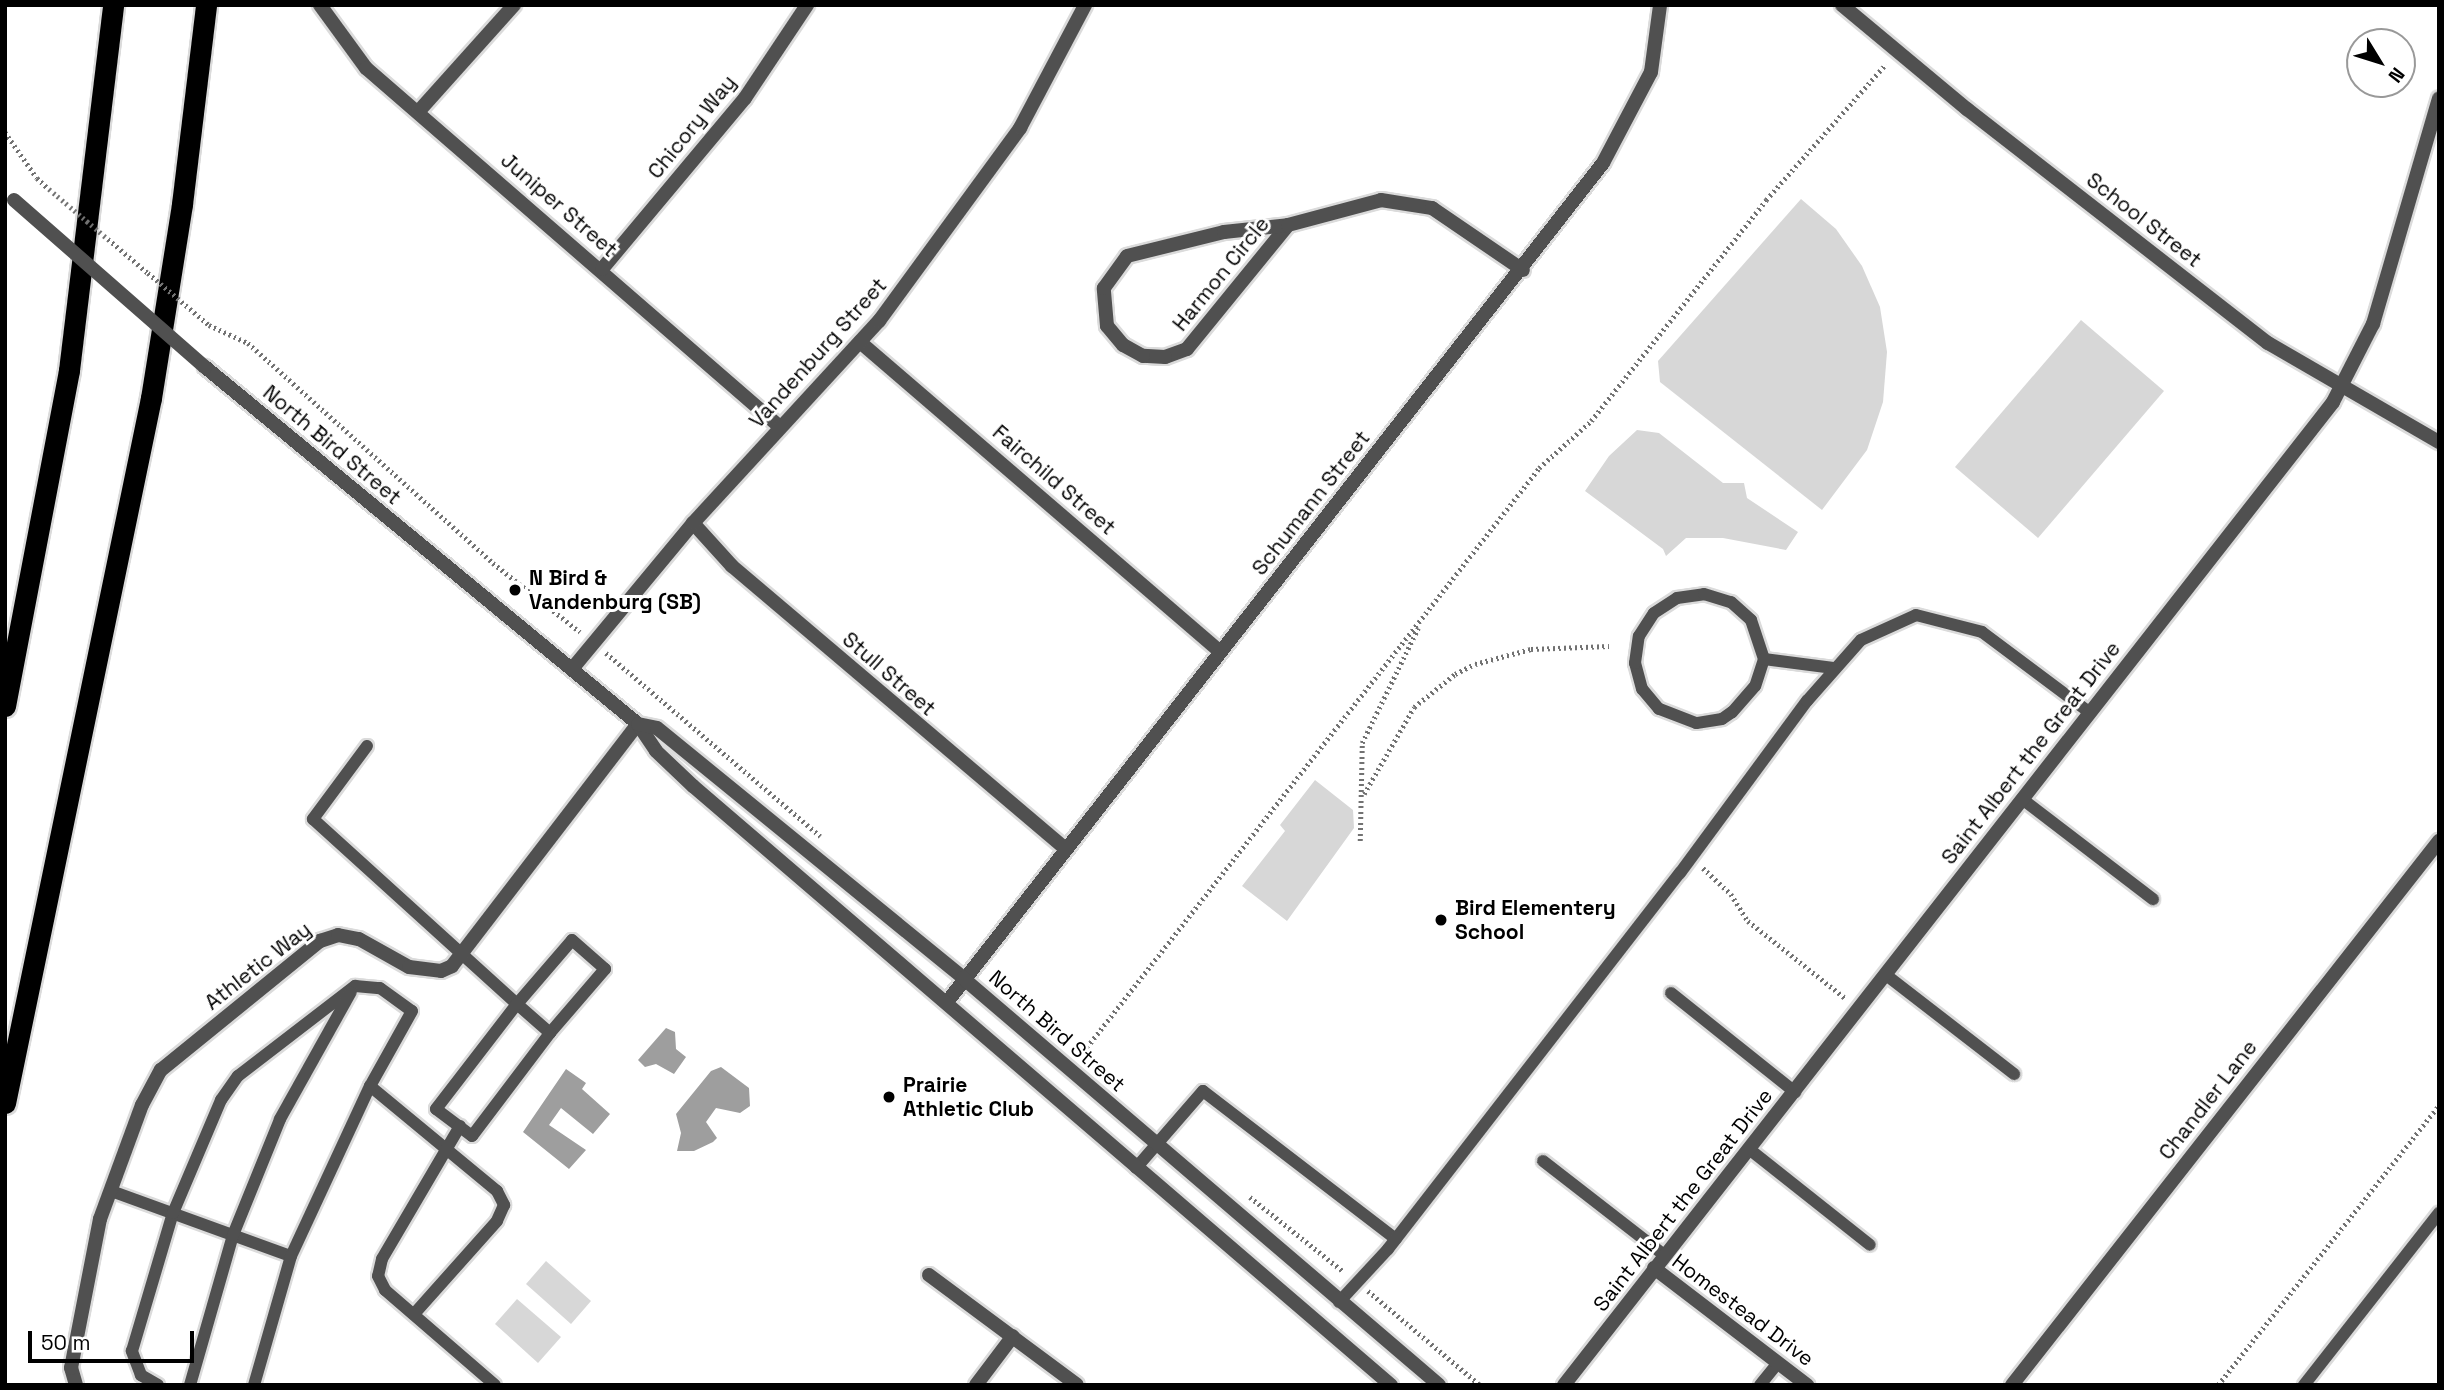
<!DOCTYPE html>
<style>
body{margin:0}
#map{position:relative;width:2444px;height:1390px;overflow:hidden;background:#fff;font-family:"Space Grotesk",sans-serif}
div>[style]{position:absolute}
.green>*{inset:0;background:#d7d7d7}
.water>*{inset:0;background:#9e9e9e}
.path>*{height:4.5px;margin-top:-2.25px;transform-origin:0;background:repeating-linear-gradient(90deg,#727272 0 2px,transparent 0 5.5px)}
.roads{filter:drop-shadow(2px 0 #dbdbdb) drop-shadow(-2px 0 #dbdbdb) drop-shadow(0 2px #dbdbdb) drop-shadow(0 -2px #dbdbdb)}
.service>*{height:12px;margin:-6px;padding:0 6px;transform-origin:6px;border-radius:6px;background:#505050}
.minor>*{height:14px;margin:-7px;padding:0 7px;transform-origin:7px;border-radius:7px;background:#505050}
.tertiary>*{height:14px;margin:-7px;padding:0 7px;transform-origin:7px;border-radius:7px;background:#505050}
.motorway>*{height:21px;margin:-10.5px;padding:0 10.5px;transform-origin:10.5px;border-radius:10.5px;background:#000}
.path-bridge>*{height:4.5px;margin-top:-2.25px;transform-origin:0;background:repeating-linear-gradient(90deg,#727272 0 2px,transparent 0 5.5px)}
.tertiary-bridge>*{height:14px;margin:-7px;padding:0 7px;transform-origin:7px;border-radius:7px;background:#505050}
.dots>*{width:19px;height:19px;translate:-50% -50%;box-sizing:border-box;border:4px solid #fff;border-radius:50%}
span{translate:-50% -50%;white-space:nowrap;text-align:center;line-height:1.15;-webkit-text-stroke:6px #fff;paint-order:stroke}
.street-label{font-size:21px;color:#000}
.poi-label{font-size:21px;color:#000;font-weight:700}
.left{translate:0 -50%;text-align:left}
.frame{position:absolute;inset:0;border:7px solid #000;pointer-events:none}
.north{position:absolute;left:2346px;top:28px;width:70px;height:70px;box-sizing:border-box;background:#fff;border:2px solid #999;border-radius:50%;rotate:128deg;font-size:19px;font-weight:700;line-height:28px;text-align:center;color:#000}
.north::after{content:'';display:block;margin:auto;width:24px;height:32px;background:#000;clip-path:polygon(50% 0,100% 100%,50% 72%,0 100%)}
.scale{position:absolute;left:28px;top:1331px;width:166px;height:32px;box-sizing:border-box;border:4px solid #000;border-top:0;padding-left:9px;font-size:21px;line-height:24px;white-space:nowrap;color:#000;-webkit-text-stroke:5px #fff;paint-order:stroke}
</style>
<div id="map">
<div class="green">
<i style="clip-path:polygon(1801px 199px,1836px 229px,1862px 266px,1880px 307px,1887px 352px,1883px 402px,1867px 450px,1822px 510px,1660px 382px,1658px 361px)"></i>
<i style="clip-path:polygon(2081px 320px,2164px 391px,2038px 538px,1955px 467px)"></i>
<i style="clip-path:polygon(1637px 430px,1659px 433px,1723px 483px,1744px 483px,1747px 498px,1798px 532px,1786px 550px,1723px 538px,1686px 538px,1666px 556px,1663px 549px,1585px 491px,1609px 456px)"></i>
<i style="clip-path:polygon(1315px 780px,1353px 810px,1354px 828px,1287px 921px,1242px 886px,1285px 831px,1280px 825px)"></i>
<i style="clip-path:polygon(546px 1261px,591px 1301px,571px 1324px,526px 1284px)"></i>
<i style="clip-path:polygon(517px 1299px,561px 1337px,538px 1363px,495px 1324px)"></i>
</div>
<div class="water">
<i style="clip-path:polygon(666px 1028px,675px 1032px,676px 1049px,686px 1057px,674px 1074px,656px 1064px,645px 1067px,638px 1060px)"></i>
<i style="clip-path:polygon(721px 1067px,749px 1088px,750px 1106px,740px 1113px,716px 1108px,706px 1122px,717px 1138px,713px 1142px,694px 1151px,677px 1151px,681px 1133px,676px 1114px,711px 1071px)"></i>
<i style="clip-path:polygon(566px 1069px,586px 1083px,582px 1089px,610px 1114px,593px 1134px,561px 1108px,549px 1125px,586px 1150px,569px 1169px,523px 1132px)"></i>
</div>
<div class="path">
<i style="left:5px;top:132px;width:56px;rotate:55.2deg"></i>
<i style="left:37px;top:178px;width:16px;rotate:43deg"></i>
<i style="left:108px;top:239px;width:52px;rotate:40.4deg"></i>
<i style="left:209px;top:325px;width:43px;rotate:24.8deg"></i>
<i style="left:248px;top:343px;width:329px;rotate:41.9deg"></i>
<i style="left:493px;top:563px;width:111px;rotate:38.4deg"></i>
<i style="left:606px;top:653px;width:282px;rotate:40.5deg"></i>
<i style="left:1364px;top:794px;width:100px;rotate:-60.1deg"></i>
<i style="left:1414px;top:707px;width:53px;rotate:-38.8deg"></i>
<i style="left:1455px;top:674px;width:22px;rotate:-27deg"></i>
<i style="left:1475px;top:664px;width:58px;rotate:-15deg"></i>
<i style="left:1531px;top:649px;width:78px;rotate:-2.2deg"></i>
<i style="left:1360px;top:841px;width:98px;rotate:-88.8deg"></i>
<i style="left:1362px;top:743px;width:128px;rotate:-64deg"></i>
<i style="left:1703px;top:868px;width:38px;rotate:43deg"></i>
<i style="left:1731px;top:894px;width:32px;rotate:58deg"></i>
<i style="left:1748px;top:921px;width:124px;rotate:38.4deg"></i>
<i style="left:1080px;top:1056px;width:746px;rotate:-52.02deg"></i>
<i style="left:1539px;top:468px;width:70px;rotate:-42.1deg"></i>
<i style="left:1591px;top:421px;width:282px;rotate:-51.6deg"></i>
<i style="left:1766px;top:200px;width:181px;rotate:-48.6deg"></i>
<i style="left:1250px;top:1197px;width:120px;rotate:38.6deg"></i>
<i style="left:1368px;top:1291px;width:146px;rotate:40deg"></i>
<i style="left:2218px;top:1385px;width:357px;rotate:-51.7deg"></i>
</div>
<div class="roads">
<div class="service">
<i style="left:1764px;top:659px;width:28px;rotate:108deg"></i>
<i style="left:1755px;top:686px;width:35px;rotate:131deg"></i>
<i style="left:1732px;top:712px;width:12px;rotate:145deg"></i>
<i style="left:1722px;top:719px;width:26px;rotate:171deg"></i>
<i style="left:1696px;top:723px;width:40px;rotate:-159deg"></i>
<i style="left:1659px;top:709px;width:26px;rotate:-130deg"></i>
<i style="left:1642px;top:689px;width:27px;rotate:-105deg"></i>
<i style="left:1635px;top:663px;width:27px;rotate:-82deg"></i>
<i style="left:1639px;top:636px;width:27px;rotate:-57deg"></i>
<i style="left:1654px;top:613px;width:27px;rotate:-33deg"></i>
<i style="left:1677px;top:598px;width:27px;rotate:-8deg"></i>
<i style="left:1704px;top:594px;width:28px;rotate:17deg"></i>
<i style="left:1731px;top:602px;width:27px;rotate:42deg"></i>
<i style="left:1751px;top:620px;width:41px;rotate:71.6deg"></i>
<i style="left:1764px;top:659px;width:70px;rotate:7.4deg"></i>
<i style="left:367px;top:746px;width:91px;rotate:126.5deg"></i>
<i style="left:313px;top:819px;width:275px;rotate:42.2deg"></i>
<i style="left:517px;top:1004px;width:84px;rotate:-49.3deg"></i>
<i style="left:572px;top:940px;width:44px;rotate:41.3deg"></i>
<i style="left:605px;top:969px;width:84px;rotate:130.7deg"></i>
<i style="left:2022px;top:799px;width:165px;rotate:37.4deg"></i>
<i style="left:1886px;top:975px;width:162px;rotate:37.7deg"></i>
<i style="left:1671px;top:993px;width:159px;rotate:38.6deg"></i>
<i style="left:517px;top:1004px;width:44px;rotate:41.3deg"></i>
<i style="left:550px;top:1033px;width:129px;rotate:127.1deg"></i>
<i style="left:472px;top:1136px;width:45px;rotate:-143.1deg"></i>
<i style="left:436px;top:1109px;width:133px;rotate:-52.4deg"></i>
<i style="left:370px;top:1086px;width:165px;rotate:39.6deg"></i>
<i style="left:497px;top:1191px;width:16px;rotate:63deg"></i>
<i style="left:504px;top:1205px;width:17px;rotate:114deg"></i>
<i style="left:497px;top:1221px;width:125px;rotate:131.7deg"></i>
<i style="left:460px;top:1126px;width:154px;rotate:120.4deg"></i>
<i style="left:382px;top:1259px;width:17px;rotate:103deg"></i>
<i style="left:378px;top:1276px;width:16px;rotate:63deg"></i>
<i style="left:385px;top:1290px;width:145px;rotate:40.8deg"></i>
<i style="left:1749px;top:1149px;width:154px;rotate:38.4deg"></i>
<i style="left:1543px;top:1161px;width:153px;rotate:37.8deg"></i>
<i style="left:1136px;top:1168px;width:102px;rotate:-49deg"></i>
<i style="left:1203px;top:1091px;width:243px;rotate:37.5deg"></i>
<i style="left:111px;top:1191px;width:191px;rotate:19.9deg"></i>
<i style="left:1339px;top:1302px;width:72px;rotate:-47.2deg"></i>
<i style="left:1388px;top:1249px;width:476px;rotate:-52.2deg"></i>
<i style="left:1680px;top:873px;width:214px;rotate:-53.6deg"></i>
<i style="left:1807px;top:701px;width:81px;rotate:-48.5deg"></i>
<i style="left:1861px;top:640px;width:60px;rotate:-24.4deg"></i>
<i style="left:1916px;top:615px;width:68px;rotate:14.4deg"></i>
<i style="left:1982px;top:632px;width:134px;rotate:36.8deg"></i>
<i style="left:158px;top:1385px;width:20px;rotate:-150deg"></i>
<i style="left:141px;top:1375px;width:26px;rotate:-111deg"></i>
<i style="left:132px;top:1351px;width:144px;rotate:-73.5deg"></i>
<i style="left:173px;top:1213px;width:123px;rotate:-67deg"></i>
<i style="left:221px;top:1100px;width:29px;rotate:-55deg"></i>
<i style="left:238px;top:1076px;width:148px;rotate:-37.6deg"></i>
<i style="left:355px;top:986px;width:25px;rotate:5deg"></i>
<i style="left:380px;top:988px;width:39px;rotate:36deg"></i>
<i style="left:412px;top:1011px;width:86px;rotate:119.2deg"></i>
<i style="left:370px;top:1086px;width:187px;rotate:114.9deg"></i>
<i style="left:291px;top:1256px;width:134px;rotate:106deg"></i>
<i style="left:190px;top:1385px;width:156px;rotate:-74deg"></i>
<i style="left:233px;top:1235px;width:125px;rotate:-67.9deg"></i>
<i style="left:280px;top:1119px;width:145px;rotate:-60.8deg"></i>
<i style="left:1760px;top:1385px;width:28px;rotate:-51deg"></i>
<i style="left:2304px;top:1385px;width:219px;rotate:-51.9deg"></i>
</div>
<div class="minor">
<i style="left:320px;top:5px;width:78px;rotate:53.9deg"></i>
<i style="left:366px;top:68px;width:548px;rotate:40.93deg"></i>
<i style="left:1842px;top:5px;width:163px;rotate:39.8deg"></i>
<i style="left:1967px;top:109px;width:381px;rotate:37.9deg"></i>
<i style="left:2268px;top:343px;width:198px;rotate:30.1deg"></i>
<i style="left:418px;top:112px;width:144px;rotate:-48.1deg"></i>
<i style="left:1288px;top:225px;width:160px;rotate:129.2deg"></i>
<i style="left:1187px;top:349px;width:23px;rotate:160deg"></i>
<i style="left:1165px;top:357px;width:22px;rotate:-177deg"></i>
<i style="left:1143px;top:356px;width:23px;rotate:-151deg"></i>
<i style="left:1123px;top:345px;width:25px;rotate:-130deg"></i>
<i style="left:1107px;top:326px;width:38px;rotate:-95deg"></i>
<i style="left:1104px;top:288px;width:39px;rotate:-54deg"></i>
<i style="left:1127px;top:256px;width:100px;rotate:-13.9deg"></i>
<i style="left:1224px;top:232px;width:64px;rotate:-6.2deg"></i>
<i style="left:1288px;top:225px;width:96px;rotate:-15deg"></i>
<i style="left:1381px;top:200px;width:52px;rotate:8.9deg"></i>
<i style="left:1432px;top:208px;width:110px;rotate:34.3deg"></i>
<i style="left:602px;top:269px;width:223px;rotate:-50.1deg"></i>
<i style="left:745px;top:98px;width:112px;rotate:-56.3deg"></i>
<i style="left:860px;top:342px;width:475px;rotate:40.7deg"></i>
<i style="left:693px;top:523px;width:58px;rotate:47.8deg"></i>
<i style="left:732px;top:566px;width:436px;rotate:40.3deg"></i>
<i style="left:572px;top:669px;width:190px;rotate:-50.3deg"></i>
<i style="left:693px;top:523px;width:275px;rotate:-47.4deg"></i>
<i style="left:879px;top:321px;width:239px;rotate:-53.8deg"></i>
<i style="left:1020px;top:128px;width:139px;rotate:-62.1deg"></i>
<i style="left:947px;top:1002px;width:1065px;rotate:-51.98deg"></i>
<i style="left:1603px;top:163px;width:103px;rotate:-62.2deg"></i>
<i style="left:1651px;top:72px;width:68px;rotate:-82.3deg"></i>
<i style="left:1654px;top:1268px;width:193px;rotate:37.4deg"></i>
<i style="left:929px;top:1275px;width:184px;rotate:36.6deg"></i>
<i style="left:76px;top:1385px;width:18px;rotate:-106deg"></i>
<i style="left:71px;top:1368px;width:152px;rotate:-79deg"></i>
<i style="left:100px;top:1219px;width:121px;rotate:-69.8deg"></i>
<i style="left:142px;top:1105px;width:40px;rotate:-62deg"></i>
<i style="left:161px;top:1070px;width:205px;rotate:-39.1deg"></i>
<i style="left:320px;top:941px;width:19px;rotate:-18deg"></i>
<i style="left:338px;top:935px;width:21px;rotate:11deg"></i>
<i style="left:359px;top:939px;width:57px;rotate:29.2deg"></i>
<i style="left:409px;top:967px;width:32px;rotate:7deg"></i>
<i style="left:441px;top:971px;width:12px;rotate:-24deg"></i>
<i style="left:452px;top:966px;width:305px;rotate:-52.5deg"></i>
<i style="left:976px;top:1385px;width:61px;rotate:-52.9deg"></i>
<i style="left:1564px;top:1385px;width:1248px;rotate:-51.96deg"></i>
<i style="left:2333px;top:402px;width:88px;rotate:-62.9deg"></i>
<i style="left:2373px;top:324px;width:235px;rotate:-73.7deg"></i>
<i style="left:2012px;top:1385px;width:692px;rotate:-51.87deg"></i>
</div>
<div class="tertiary">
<i style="left:205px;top:367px;width:561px;rotate:39.5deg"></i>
<i style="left:638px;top:724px;width:32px;rotate:56deg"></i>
<i style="left:656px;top:751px;width:51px;rotate:43.4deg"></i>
<i style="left:693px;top:786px;width:920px;rotate:40.64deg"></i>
<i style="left:638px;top:724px;width:19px;rotate:12deg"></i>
<i style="left:657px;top:728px;width:395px;rotate:39.2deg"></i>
<i style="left:963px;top:978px;width:626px;rotate:40.53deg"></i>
</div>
<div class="motorway">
<i style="left:5px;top:706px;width:342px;rotate:-79.2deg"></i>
<i style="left:69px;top:370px;width:368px;rotate:-83.1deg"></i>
<i style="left:5px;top:1103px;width:720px;rotate:-78.3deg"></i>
<i style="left:151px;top:398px;width:196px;rotate:-80.9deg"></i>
<i style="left:182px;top:204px;width:200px;rotate:-83.1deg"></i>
</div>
</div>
<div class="path-bridge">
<i style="left:49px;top:189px;width:77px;rotate:40.3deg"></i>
<i style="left:148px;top:273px;width:80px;rotate:40.4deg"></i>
</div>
<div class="tertiary-bridge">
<i style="left:14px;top:200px;width:254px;rotate:41.2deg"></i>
</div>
<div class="dots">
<i style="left:515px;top:590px;background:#000"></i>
<i style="left:1441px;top:920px;background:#000"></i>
<i style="left:889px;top:1097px;background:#000"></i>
</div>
<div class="street-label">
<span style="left:692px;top:127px;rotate:-51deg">Chicory Way</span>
<span style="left:559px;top:205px;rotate:41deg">Juniper Street</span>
<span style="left:2144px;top:220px;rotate:38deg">School Street</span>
<span style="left:1221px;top:274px;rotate:-51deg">Harmon Circle</span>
<span style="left:818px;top:353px;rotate:-48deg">Vandenburg Street</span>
<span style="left:332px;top:445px;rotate:40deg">North Bird Street</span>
<span style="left:1054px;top:480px;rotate:41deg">Fairchild Street</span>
<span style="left:1311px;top:503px;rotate:-52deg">Schumann Street</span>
<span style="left:889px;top:674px;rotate:41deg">Stull Street</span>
<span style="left:2031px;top:753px;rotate:-52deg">Saint Albert the Great Drive</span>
<span style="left:258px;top:966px;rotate:-38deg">Athletic Way</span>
<span style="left:1057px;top:1031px;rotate:41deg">North Bird Street</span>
<span style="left:2208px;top:1100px;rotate:-52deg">Chandler Lane</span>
<span style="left:1683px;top:1200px;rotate:-52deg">Saint Albert the Great Drive</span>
<span style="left:1743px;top:1310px;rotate:37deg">Homestead Drive</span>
</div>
<div class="poi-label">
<span class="left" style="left:529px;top:590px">N Bird &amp;<br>Vandenburg (SB)</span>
<span class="left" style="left:1455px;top:920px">Bird Elementery<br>School</span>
<span class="left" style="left:903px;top:1097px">Prairie<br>Athletic Club</span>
</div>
<div class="frame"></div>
<div class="north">N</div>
<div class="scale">50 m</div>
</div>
